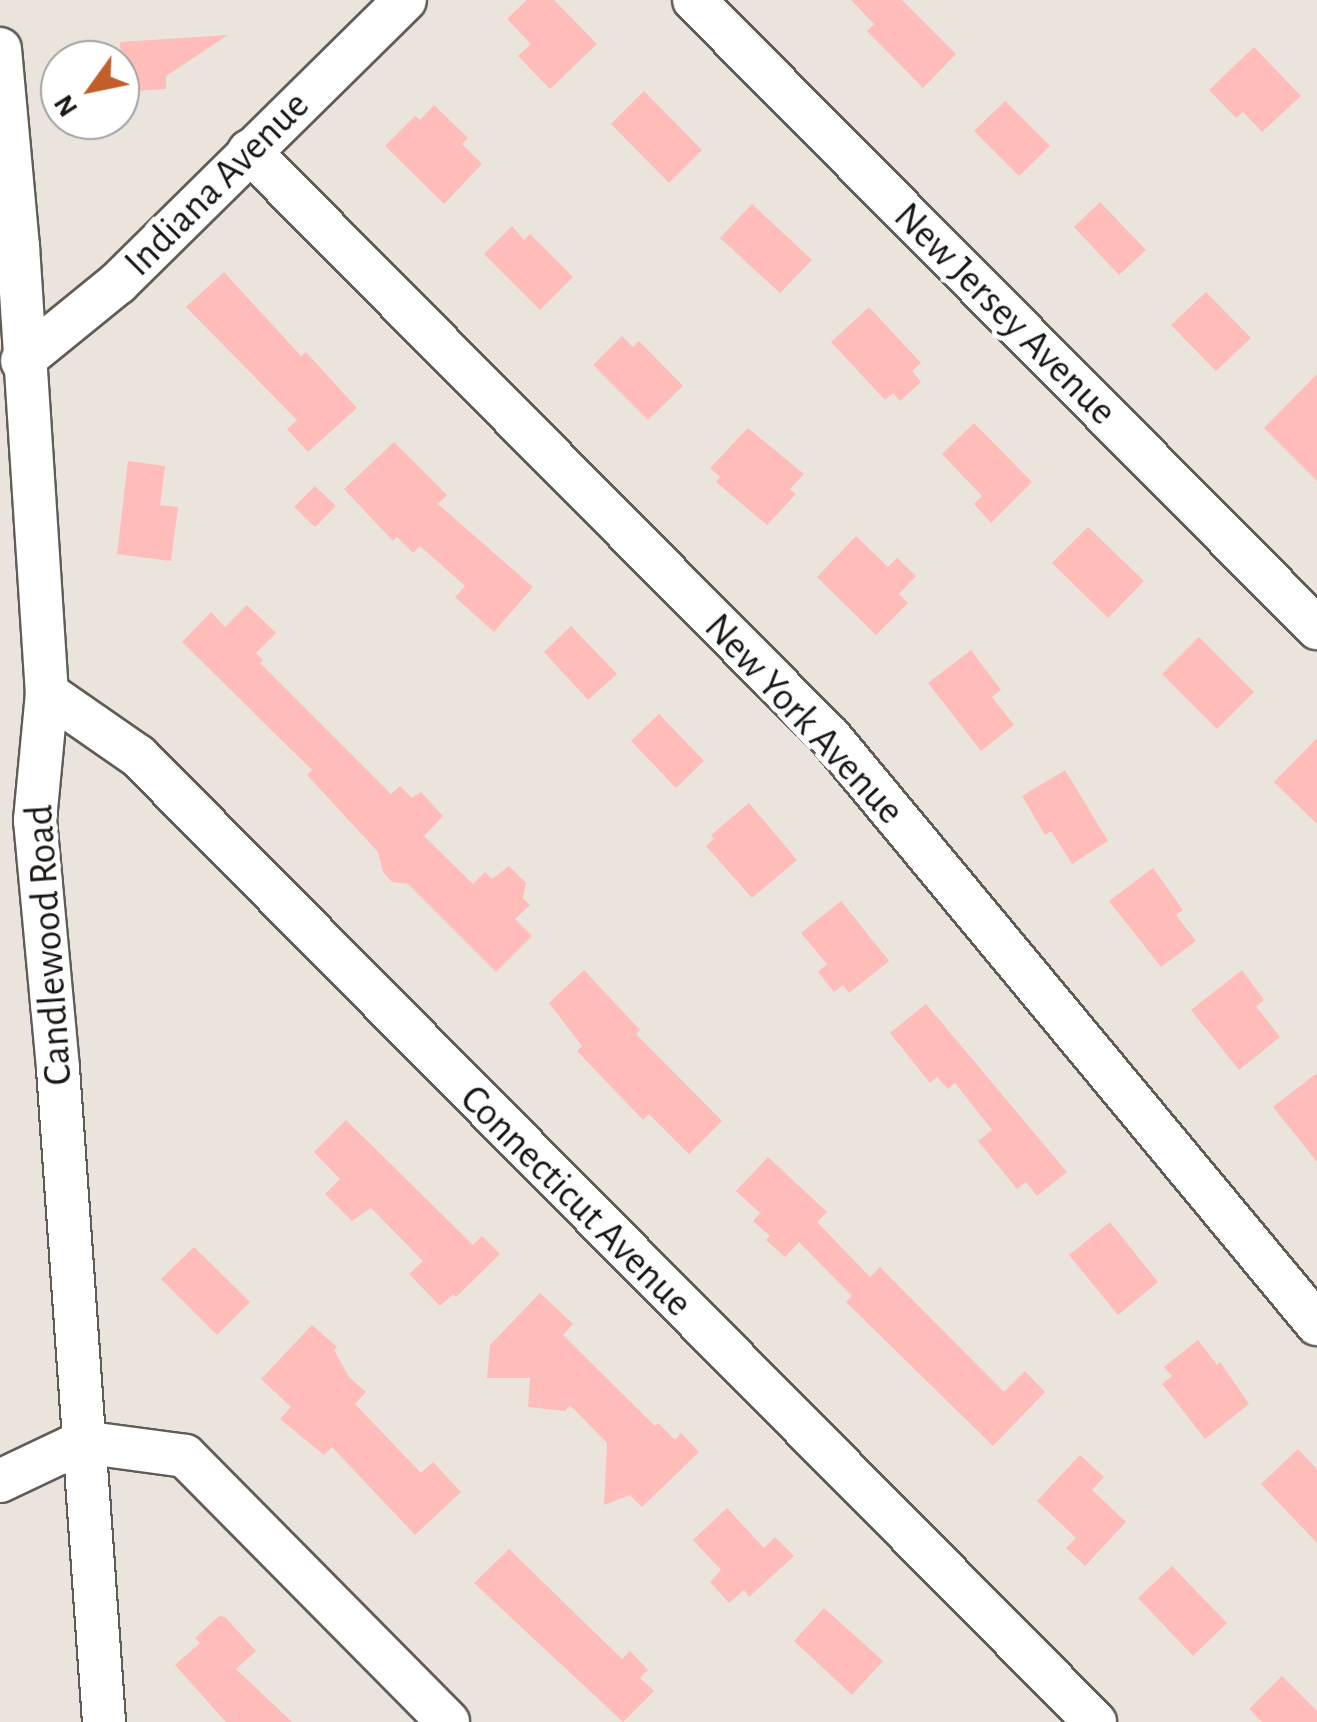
<!DOCTYPE html>
<style>
body{margin:0}
#map{position:relative;width:1317px;height:1722px;overflow:hidden;background:#ebe4dd;font-family:"Alegreya Sans",sans-serif}
div>[style]{position:absolute}
.building>*{inset:0;background:#ffbcb9}
.roads{filter:drop-shadow(2px 0 #615c56) drop-shadow(-2px 0 #615c56) drop-shadow(0 2px #615c56) drop-shadow(0 -2px #615c56)}
.minor>*{height:42px;margin:-21px;padding:0 21px;transform-origin:21px;border-radius:21px;background:#fff}
span{translate:-50% -50%;white-space:nowrap;text-align:center;line-height:1.15;-webkit-text-stroke:10px #fff;paint-order:stroke}
.street-label{font-size:40px;color:#191614}
.north{position:absolute;left:40px;top:40px;width:100px;height:100px;box-sizing:border-box;background:#fff;border:2px solid #a3a2a1;border-radius:50%;rotate:237deg;font-size:28px;font-weight:700;line-height:40px;text-align:center;color:#191614}
.north::after{content:'';display:block;margin:auto;width:35px;height:45px;background:#c35e2a;clip-path:polygon(50% 0,100% 100%,50% 72%,0 100%)}
</style>
<div id="map">
<div class="building">
<i style="clip-path:polygon(527px 0,554px 0,597px 44px,550px 89px,518px 56px,531px 44px,507px 19px)"></i>
<i style="clip-path:polygon(851px 0,902px 0,956px 54px,923px 88px,867px 31px,874px 24px)"></i>
<i style="clip-path:polygon(228px 35px,166px 76px,166px 89px,120px 92px,120px 42px)"></i>
<i style="clip-path:polygon(1254px 47px,1301px 96px,1262px 132px,1243px 112px,1236px 118px,1209px 90px)"></i>
<i style="clip-path:polygon(644px 91px,702px 150px,669px 183px,611px 124px)"></i>
<i style="clip-path:polygon(1005px 101px,1050px 146px,1019px 176px,974px 131px)"></i>
<i style="clip-path:polygon(434px 105px,468px 138px,462px 144px,482px 164px,444px 204px,385px 146px,415px 116px,420px 120px)"></i>
<i style="clip-path:polygon(1100px 202px,1146px 250px,1119px 275px,1074px 227px)"></i>
<i style="clip-path:polygon(752px 204px,812px 260px,780px 293px,720px 238px)"></i>
<i style="clip-path:polygon(512px 226px,524px 240px,530px 234px,573px 277px,540px 310px,484px 254px)"></i>
<i style="clip-path:polygon(224px 272px,301px 356px,306px 352px,357px 408px,308px 452px,287px 429px,297px 420px,186px 307px)"></i>
<i style="clip-path:polygon(1206px 292px,1251px 338px,1216px 371px,1171px 325px)"></i>
<i style="clip-path:polygon(869px 307px,921px 363px,912px 371px,921px 382px,900px 401px,893px 393px,885px 400px,831px 342px)"></i>
<i style="clip-path:polygon(622px 336px,633px 347px,639px 341px,683px 386px,648px 420px,593px 365px)"></i>
<i style="clip-path:polygon(1317px 374px,1317px 481px,1264px 428px)"></i>
<i style="clip-path:polygon(974px 423px,1032px 482px,991px 523px,974px 504px,982px 496px,942px 454px)"></i>
<i style="clip-path:polygon(748px 428px,804px 474px,790px 489px,796px 494px,767px 525px,716px 482px,720px 477px,710px 468px)"></i>
<i style="clip-path:polygon(394px 442px,447px 495px,438px 504px,533px 587px,494px 632px,455px 597px,465px 586px,420px 546px,413px 553px,397px 537px,393px 541px,344px 489px)"></i>
<i style="clip-path:polygon(128px 461px,165px 466px,160px 505px,178px 507px,171px 561px,117px 554px)"></i>
<i style="clip-path:polygon(315px 486px,336px 506px,315px 527px,294px 507px)"></i>
<i style="clip-path:polygon(1088px 527px,1144px 581px,1108px 618px,1052px 563px)"></i>
<i style="clip-path:polygon(856px 536px,888px 567px,897px 558px,916px 576px,899px 594px,908px 603px,876px 635px,817px 577px)"></i>
<i style="clip-path:polygon(247px 605px,276px 633px,256px 653px,263px 660px,260px 663px,391px 794px,400px 786px,412px 798px,421px 792px,443px 816px,424px 836px,473px 884px,485px 872px,492px 879px,509px 866px,526px 883px,523px 898px,530px 905px,515px 919px,532px 936px,496px 972px,408px 884px,392px 882px,383px 872px,378px 852px,307px 775px,312px 770px,182px 642px,211px 612px,225px 627px)"></i>
<i style="clip-path:polygon(571px 626px,617px 674px,588px 700px,544px 652px)"></i>
<i style="clip-path:polygon(1199px 637px,1254px 692px,1217px 729px,1162px 674px)"></i>
<i style="clip-path:polygon(971px 650px,1001px 690px,992px 697px,1014px 725px,981px 751px,928px 683px)"></i>
<i style="clip-path:polygon(659px 714px,704px 761px,676px 788px,631px 741px)"></i>
<i style="clip-path:polygon(1317px 738px,1317px 824px,1274px 782px)"></i>
<i style="clip-path:polygon(1065px 770px,1108px 841px,1072px 864px,1051px 831px,1045px 835px,1022px 796px)"></i>
<i style="clip-path:polygon(749px 803px,797px 860px,752px 898px,706px 846px,714px 839px,711px 835px)"></i>
<i style="clip-path:polygon(1153px 868px,1183px 910px,1176px 915px,1196px 941px,1161px 967px,1109px 901px)"></i>
<i style="clip-path:polygon(841px 901px,889px 961px,849px 993px,843px 985px,834px 992px,818px 972px,827px 964px,801px 933px)"></i>
<i style="clip-path:polygon(584px 970px,640px 1030px,636px 1034px,722px 1121px,689px 1154px,649px 1114px,643px 1120px,577px 1051px,582px 1046px,549px 1003px)"></i>
<i style="clip-path:polygon(1242px 970px,1264px 1000px,1256px 1006px,1280px 1037px,1239px 1070px,1191px 1010px)"></i>
<i style="clip-path:polygon(926px 1004px,1067px 1172px,1037px 1196px,1026px 1182px,1017px 1189px,978px 1141px,992px 1130px,955px 1083px,948px 1089px,937px 1077px,930px 1083px,890px 1033px)"></i>
<i style="clip-path:polygon(1317px 1073px,1317px 1162px,1273px 1107px)"></i>
<i style="clip-path:polygon(346px 1120px,473px 1245px,482px 1236px,500px 1254px,456px 1297px,453px 1294px,440px 1306px,409px 1274px,423px 1261px,371px 1208px,352px 1221px,325px 1194px,340px 1179px,314px 1152px)"></i>
<i style="clip-path:polygon(768px 1157px,827px 1212px,817px 1222px,870px 1277px,880px 1267px,1004px 1392px,1025px 1371px,1045px 1392px,993px 1446px,846px 1302px,852px 1296px,799px 1242px,785px 1257px,766px 1240px,770px 1236px,753px 1221px,760px 1213px,736px 1191px)"></i>
<i style="clip-path:polygon(1110px 1222px,1158px 1282px,1118px 1315px,1069px 1255px)"></i>
<i style="clip-path:polygon(194px 1247px,250px 1302px,217px 1335px,161px 1279px)"></i>
<i style="clip-path:polygon(540px 1293px,573px 1324px,563px 1335px,655px 1426px,658px 1423px,675px 1440px,681px 1433px,699px 1452px,642px 1507px,630px 1495px,604px 1505px,607px 1443px,570px 1405px,565px 1411px,528px 1407px,530px 1378px,487px 1378px,490px 1345px)"></i>
<i style="clip-path:polygon(312px 1325px,337px 1347px,334px 1350px,349px 1377px,366px 1392px,355px 1404px,421px 1473px,433px 1462px,461px 1492px,415px 1535px,332px 1447px,324px 1455px,280px 1419px,291px 1407px,261px 1379px)"></i>
<i style="clip-path:polygon(1198px 1340px,1217px 1365px,1220px 1362px,1249px 1404px,1205px 1439px,1162px 1384px,1172px 1376px,1164px 1367px)"></i>
<i style="clip-path:polygon(1298px 1449px,1317px 1469px,1317px 1543px,1261px 1484px)"></i>
<i style="clip-path:polygon(1080px 1455px,1104px 1477px,1092px 1490px,1126px 1522px,1085px 1566px,1066px 1548px,1076px 1538px,1037px 1501px)"></i>
<i style="clip-path:polygon(727px 1508px,764px 1548px,775px 1537px,794px 1556px,749px 1597px,744px 1590px,729px 1603px,710px 1582px,721px 1570px,693px 1540px)"></i>
<i style="clip-path:polygon(509px 1549px,622px 1659px,630px 1651px,648px 1670px,640px 1678px,654px 1691px,623px 1722px,474px 1583px)"></i>
<i style="clip-path:polygon(1172px 1566px,1227px 1623px,1193px 1656px,1138px 1598px)"></i>
<i style="clip-path:polygon(824px 1608px,883px 1661px,852px 1695px,794px 1641px)"></i>
<i style="clip-path:polygon(219px 1616px,225px 1617px,256px 1651px,236px 1669px,292px 1722px,226px 1722px,175px 1665px,200px 1643px,195px 1638px)"></i>
<i style="clip-path:polygon(1282px 1676px,1317px 1711px,1317px 1722px,1262px 1722px,1249px 1709px)"></i>
</div>
<div class="roads">
<div class="minor">
<i style="left:694px;top:0;width:885px;rotate:45.23deg"></i>
<i style="left:0;top:49px;width:198px;rotate:84.8deg"></i>
<i style="left:18px;top:246px;width:448px;rotate:86.3deg"></i>
<i style="left:47px;top:693px;width:128px;rotate:95.4deg"></i>
<i style="left:35px;top:820px;width:250px;rotate:84.7deg"></i>
<i style="left:58px;top:1069px;width:655px;rotate:85.97deg"></i>
<i style="left:249px;top:151px;width:825px;rotate:45.25deg"></i>
<i style="left:830px;top:737px;width:763px;rotate:50.32deg"></i>
<i style="left:22px;top:361px;width:124px;rotate:-39.1deg"></i>
<i style="left:118px;top:283px;width:403px;rotate:-44.6deg"></i>
<i style="left:47px;top:693px;width:111px;rotate:34.7deg"></i>
<i style="left:138px;top:756px;width:1360px;rotate:45.27deg"></i>
<i style="left:0;top:1481px;width:91px;rotate:-25.4deg"></i>
<i style="left:82px;top:1442px;width:104px;rotate:7.7deg"></i>
<i style="left:185px;top:1456px;width:374px;rotate:45.3deg"></i>
</div>
</div>
<div class="street-label">
<span style="left:217px;top:184px;rotate:-45deg">Indiana Avenue</span>
<span style="left:1005px;top:314px;rotate:45deg">New Jersey Avenue</span>
<span style="left:804px;top:719px;rotate:47deg">New York Avenue</span>
<span style="left:49px;top:945px;rotate:-94deg">Candlewood Road</span>
<span style="left:576px;top:1201px;rotate:45deg">Connecticut Avenue</span>
</div>
<div class="north">N</div>
</div>
